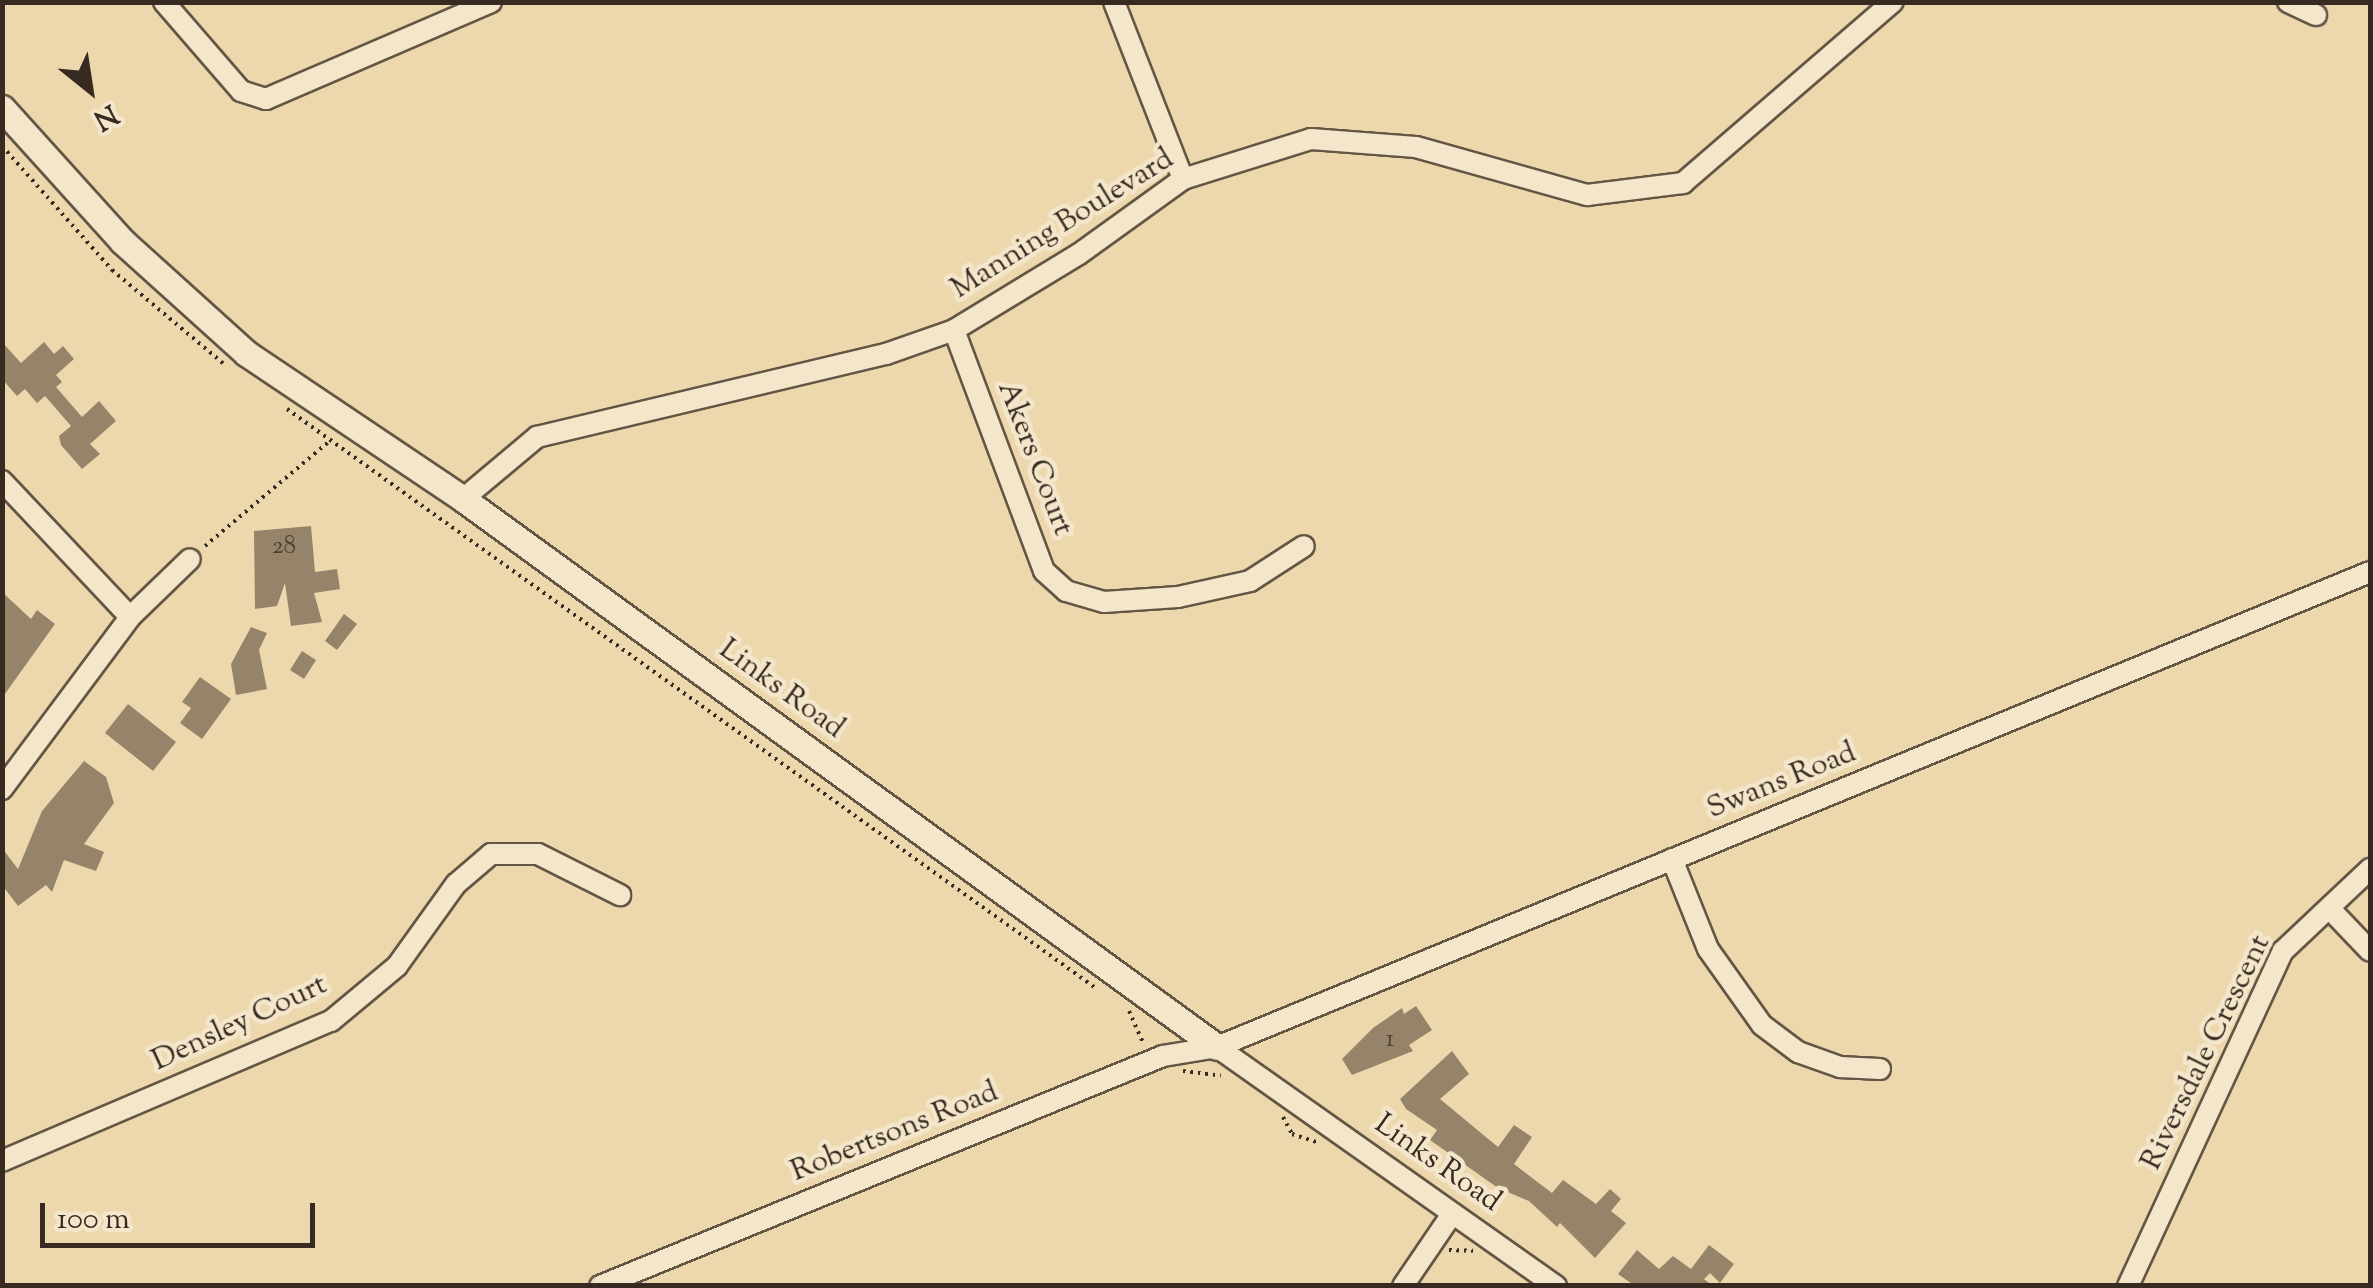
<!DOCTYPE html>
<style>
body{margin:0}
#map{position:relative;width:2373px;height:1288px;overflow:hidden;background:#edd8ae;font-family:"Sorts Mill Goudy",serif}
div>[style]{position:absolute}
.building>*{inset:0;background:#95846a}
.path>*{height:4px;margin-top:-2px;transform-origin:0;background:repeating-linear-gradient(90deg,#362a21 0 2.5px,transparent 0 7.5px)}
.roads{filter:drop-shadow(2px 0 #645644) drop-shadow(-2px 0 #645644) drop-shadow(0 2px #645644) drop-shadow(0 -2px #645644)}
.minor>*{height:20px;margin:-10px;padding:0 10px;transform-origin:10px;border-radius:10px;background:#f3e6ca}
.tertiary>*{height:25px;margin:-12.5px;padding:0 12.5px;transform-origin:12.5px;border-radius:12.5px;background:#f3e6ca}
span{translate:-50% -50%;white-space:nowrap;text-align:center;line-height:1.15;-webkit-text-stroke:9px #f3e6ca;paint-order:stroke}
.number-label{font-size:25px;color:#4e4033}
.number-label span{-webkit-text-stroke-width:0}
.street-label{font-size:30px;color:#362a21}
.frame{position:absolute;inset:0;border:5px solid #362a21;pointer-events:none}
.north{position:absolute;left:40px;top:40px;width:100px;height:100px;-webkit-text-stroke:8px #f3e6ca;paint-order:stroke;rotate:150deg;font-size:28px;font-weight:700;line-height:40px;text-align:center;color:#362a21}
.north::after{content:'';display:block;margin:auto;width:35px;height:45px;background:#362a21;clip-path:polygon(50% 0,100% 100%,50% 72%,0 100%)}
.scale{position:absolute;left:40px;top:1203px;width:275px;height:45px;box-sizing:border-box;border:5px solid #362a21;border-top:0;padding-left:12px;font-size:30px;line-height:35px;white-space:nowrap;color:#362a21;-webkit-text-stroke:8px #f3e6ca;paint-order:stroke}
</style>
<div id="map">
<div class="building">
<i style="clip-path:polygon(2px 342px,21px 363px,44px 342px,54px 354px,63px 346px,74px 359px,56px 375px,62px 382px,56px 387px,82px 417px,99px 401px,116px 421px,90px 444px,100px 454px,82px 469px,61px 445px,59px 436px,71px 426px,45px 396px,37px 403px,25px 389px,17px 396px,2px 379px)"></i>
<i style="clip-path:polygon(311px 526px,315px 572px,337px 569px,340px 589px,314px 593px,322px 622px,291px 626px,285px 583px,277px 606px,255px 609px,254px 531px)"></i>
<i style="clip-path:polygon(2px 592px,31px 619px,37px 610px,55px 624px,2px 698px)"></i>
<i style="clip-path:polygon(344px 614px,357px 624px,337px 650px,325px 641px)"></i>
<i style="clip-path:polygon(251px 627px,267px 633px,259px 650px,267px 689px,236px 695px,231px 664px)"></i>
<i style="clip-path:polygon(302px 651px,316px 660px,304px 679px,290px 670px)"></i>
<i style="clip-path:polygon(200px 677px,231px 699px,202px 739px,180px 723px,191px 708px,182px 702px)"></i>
<i style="clip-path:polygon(128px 704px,176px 742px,153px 771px,105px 733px)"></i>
<i style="clip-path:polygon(84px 761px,106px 777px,114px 803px,84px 844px,104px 852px,96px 871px,64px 860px,52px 892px,46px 885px,18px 906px,2px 885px,2px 848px,18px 869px,42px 811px)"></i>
<i style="clip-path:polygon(1416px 1006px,1432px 1030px,1409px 1045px,1413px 1051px,1352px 1075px,1342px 1059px,1373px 1028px,1402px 1008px,1404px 1014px)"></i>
<i style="clip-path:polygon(1452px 1051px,1469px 1074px,1440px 1099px,1498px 1147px,1514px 1125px,1532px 1137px,1514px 1164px,1552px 1193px,1563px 1180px,1596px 1204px,1610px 1189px,1621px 1199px,1611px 1211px,1626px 1223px,1595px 1258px,1560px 1223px,1557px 1227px,1529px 1201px,1498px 1188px,1430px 1140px,1437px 1130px,1406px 1109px,1400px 1099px)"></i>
<i style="clip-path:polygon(1709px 1245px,1734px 1264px,1720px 1283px,1710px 1273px,1704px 1279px,1713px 1286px,1635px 1286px,1618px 1274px,1637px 1250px,1659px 1269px,1673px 1256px,1691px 1269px)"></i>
</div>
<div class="path">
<i style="left:2px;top:146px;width:166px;rotate:48.4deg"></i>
<i style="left:112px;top:270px;width:145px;rotate:40deg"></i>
<i style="left:287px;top:409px;width:996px;rotate:35.6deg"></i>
<i style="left:205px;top:546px;width:165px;rotate:-40.1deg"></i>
<i style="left:1129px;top:1011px;width:35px;rotate:66deg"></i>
<i style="left:1183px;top:1071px;width:38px;rotate:7deg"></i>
<i style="left:1283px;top:1117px;width:19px;rotate:62deg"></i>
<i style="left:1292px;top:1134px;width:26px;rotate:18deg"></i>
<i style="left:1449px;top:1250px;width:24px;rotate:2deg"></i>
</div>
<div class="roads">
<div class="minor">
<i style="left:164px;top:2px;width:118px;rotate:49.1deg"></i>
<i style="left:241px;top:91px;width:26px;rotate:18deg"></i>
<i style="left:266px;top:99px;width:245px;rotate:-23.3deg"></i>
<i style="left:1114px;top:2px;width:190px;rotate:68.7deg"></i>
<i style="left:2288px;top:2px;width:31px;rotate:25deg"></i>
<i style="left:954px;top:330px;width:257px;rotate:69.5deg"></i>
<i style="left:1044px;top:571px;width:30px;rotate:42deg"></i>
<i style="left:1066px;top:591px;width:40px;rotate:16deg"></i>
<i style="left:1104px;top:602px;width:74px;rotate:-3.9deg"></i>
<i style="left:1178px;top:597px;width:74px;rotate:-12.5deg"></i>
<i style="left:1250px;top:581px;width:64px;rotate:-32.9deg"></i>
<i style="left:2px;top:481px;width:187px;rotate:46.7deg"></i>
<i style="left:463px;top:499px;width:97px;rotate:-40deg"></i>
<i style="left:537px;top:437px;width:359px;rotate:-13.4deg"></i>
<i style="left:886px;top:354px;width:72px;rotate:-19.4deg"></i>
<i style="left:954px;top:330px;width:146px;rotate:-31.3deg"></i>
<i style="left:1079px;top:254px;width:128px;rotate:-35.8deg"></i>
<i style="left:1183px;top:179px;width:134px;rotate:-17.4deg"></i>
<i style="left:1311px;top:139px;width:105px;rotate:4.4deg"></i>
<i style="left:1416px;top:147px;width:178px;rotate:15.7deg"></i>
<i style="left:1587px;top:195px;width:97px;rotate:-7.1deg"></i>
<i style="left:1683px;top:183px;width:277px;rotate:-40.8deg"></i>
<i style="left:2px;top:789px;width:214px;rotate:-53.3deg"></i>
<i style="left:130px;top:617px;width:83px;rotate:-44deg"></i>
<i style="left:1672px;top:859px;width:97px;rotate:68.2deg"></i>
<i style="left:1708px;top:949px;width:93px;rotate:54.6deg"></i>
<i style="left:1762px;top:1025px;width:45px;rotate:36.9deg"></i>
<i style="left:1798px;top:1052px;width:45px;rotate:19.7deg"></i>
<i style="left:1840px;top:1067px;width:40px;rotate:2.9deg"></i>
<i style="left:2329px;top:908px;width:59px;rotate:46.4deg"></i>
<i style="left:1217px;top:1047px;width:415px;rotate:35.2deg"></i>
<i style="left:2px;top:1161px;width:358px;rotate:-23.1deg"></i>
<i style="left:331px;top:1021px;width:86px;rotate:-39.8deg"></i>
<i style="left:397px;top:966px;width:101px;rotate:-54.3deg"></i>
<i style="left:456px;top:884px;width:46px;rotate:-40.6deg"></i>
<i style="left:491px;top:854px;width:47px"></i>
<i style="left:538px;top:854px;width:92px;rotate:26.6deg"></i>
<i style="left:600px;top:1286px;width:608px;rotate:-22.22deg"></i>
<i style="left:1163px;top:1056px;width:55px;rotate:-9.5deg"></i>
<i style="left:1217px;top:1047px;width:1247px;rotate:-22.39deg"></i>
<i style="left:1403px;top:1286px;width:87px;rotate:-55.8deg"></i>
<i style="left:2128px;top:1286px;width:369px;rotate:-65.2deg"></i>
<i style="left:2283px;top:951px;width:120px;rotate:-43.3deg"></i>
</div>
<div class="tertiary">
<i style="left:2px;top:108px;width:179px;rotate:47.9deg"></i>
<i style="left:122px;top:241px;width:167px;rotate:42.1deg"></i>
<i style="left:246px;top:353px;width:262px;rotate:33.9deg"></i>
<i style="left:463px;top:499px;width:932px;rotate:36.01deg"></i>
</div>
</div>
<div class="number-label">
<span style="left:284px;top:547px">28</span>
<span style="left:1390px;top:1040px">1</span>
</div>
<div class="street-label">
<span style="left:1063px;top:225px;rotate:-32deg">Manning Boulevard</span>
<span style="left:1034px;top:459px;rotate:69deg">Akers Court</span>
<span style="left:781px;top:690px;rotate:36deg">Links Road</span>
<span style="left:1782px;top:782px;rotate:-22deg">Swans Road</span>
<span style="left:240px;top:1024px;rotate:-25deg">Densley Court</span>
<span style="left:2207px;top:1053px;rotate:-64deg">Riversdale Crescent</span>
<span style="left:895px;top:1133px;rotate:-22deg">Robertsons Road</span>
<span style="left:1437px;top:1164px;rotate:35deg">Links Road</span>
</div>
<div class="frame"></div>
<div class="north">N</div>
<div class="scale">100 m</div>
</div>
